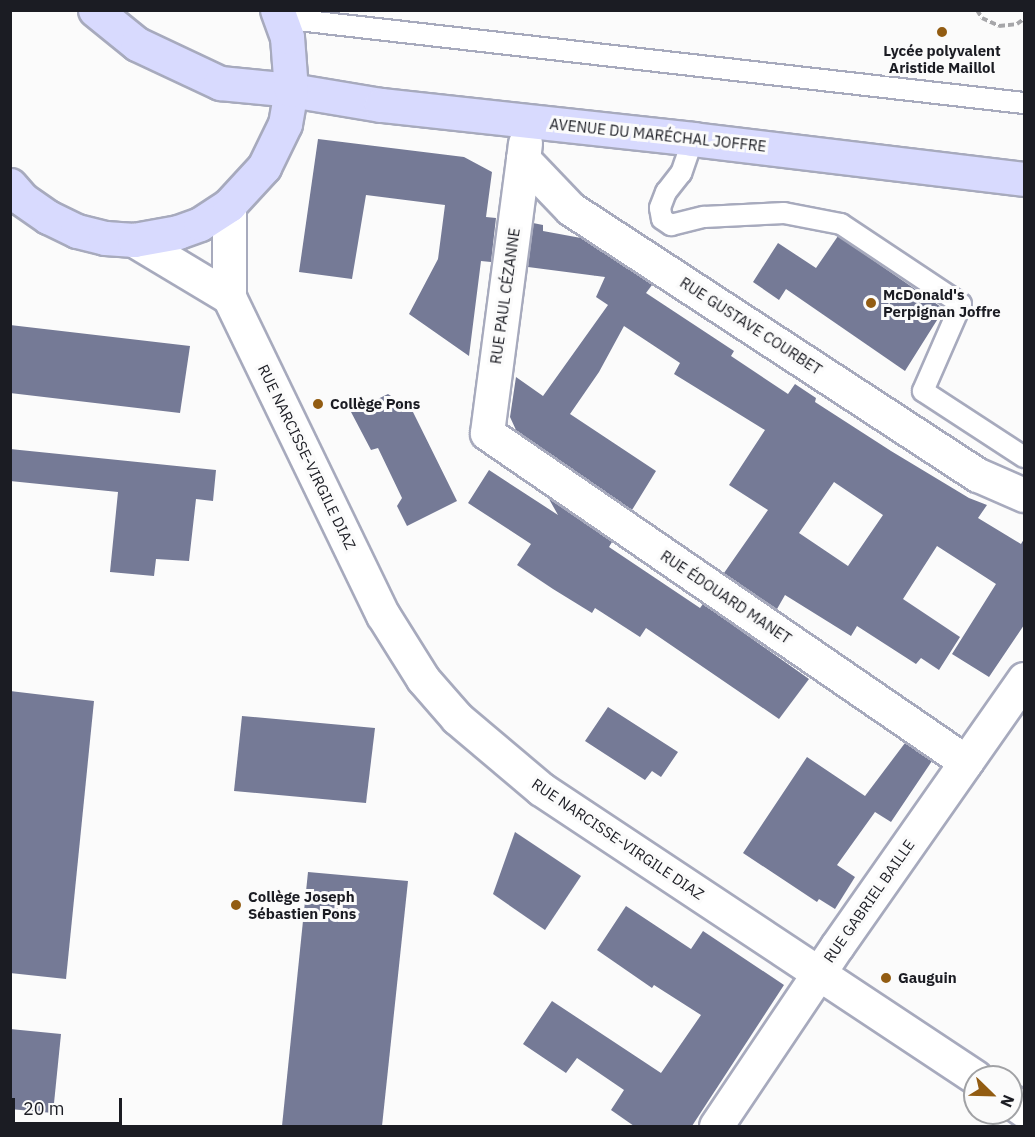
<!DOCTYPE html>
<meta charset="utf-8">
<style>
body{margin:0}
#map{position:relative;width:1035px;height:1137px;overflow:hidden;background:#fbfbfb;font-family:"IBM Plex Sans",sans-serif}
div>[style]{position:absolute}
.building>*{inset:0;background:#757a96}
.path>*{height:4px;margin-top:-2px;transform-origin:0;background:repeating-linear-gradient(90deg,#a6a6a9 0 6px,transparent 0 9px)}
.roads{filter:drop-shadow(2px 0 #a7aabd) drop-shadow(-2px 0 #a7aabd) drop-shadow(0 2px #a7aabd) drop-shadow(0 -2px #a7aabd)}
.lane>*{height:20px;margin:-10px;padding:0 10px;transform-origin:10px;border-radius:10px;background:#fff}
.street>*{height:33px;margin:-16.5px;padding:0 16.5px;transform-origin:16.5px;border-radius:16.5px;background:#fff}
.secondary>*{height:33px;margin:-16.5px;padding:0 16.5px;transform-origin:16.5px;border-radius:16.5px;background:#d8dafe}
.dots>*{width:16px;height:16px;translate:-50% -50%;box-sizing:border-box;border:3px solid #fbfbfb;border-radius:50%}
span{translate:-50% -50%;white-space:nowrap;text-align:center;line-height:1.15;-webkit-text-stroke:6px #fbfbfb;paint-order:stroke}
.poi-label{font-size:15px;color:#1b1c23;font-weight:700}
.left{translate:0 -50%;text-align:left}
.street-label{font-size:15px;color:#1b1c23}
.frame{position:absolute;inset:0;border:12px solid #1b1c23;pointer-events:none}
.north{position:absolute;left:963px;top:1065px;width:60px;height:60px;box-sizing:border-box;background:#fbfbfb;border:2px solid #a1a2a5;border-radius:50%;rotate:113deg;font-size:16px;font-weight:700;line-height:24px;text-align:center;color:#1b1c23}
.north::after{content:'';display:block;margin:auto;width:21px;height:27px;background:#925c12;clip-path:polygon(50% 0,100% 100%,50% 72%,0 100%)}
.scale{position:absolute;left:12px;top:1098px;width:110px;height:27px;box-sizing:border-box;border:3px solid #1b1c23;border-top:0;padding-left:8px;font-size:18px;line-height:21px;white-space:nowrap;color:#1b1c23;-webkit-text-stroke:4px #fbfbfb;paint-order:stroke}
</style>
<div id="map">
<div class="building">
<i style="clip-path:polygon(318px 139px,464px 157px,492px 172px,486px 217px,496px 218px,491px 262px,481px 261px,469px 356px,409px 314px,438px 259px,445px 205px,366px 195px,352px 279px,299px 272px)"></i>
<i style="clip-path:polygon(evenodd,533px 223px,543px 225px,543px 231px,581px 238px,648px 281px,652px 285px,646px 293px,734px 351px,731px 356px,788px 394px,795px 384px,816px 398px,815px 402px,891px 451px,969px 498px,987px 505px,978px 518px,1021px 544px,1024px 539px,1024px 625px,989px 677px,952px 654px,996px 584px,937px 546px,903px 599px,960px 637px,939px 670px,921px 658px,916px 664px,857px 626px,851px 636px,785px 595px,777px 609px,724px 573px,768px 510px,729px 485px,765px 430px,674px 374px,680px 363px,624px 326px,599px 372px,570px 414px,656px 471px,632px 510px,516px 430px,510px 417px,516px 377px,543px 396px,608px 305px,596px 297px,605px 277px,528px 267px,533px 223px,834px 482px,883px 515px,848px 566px,799px 533px,834px 482px)"></i>
<i style="clip-path:polygon(838px 236px,944px 309px,905px 371px,786px 289px,779px 300px,753px 282px,778px 243px,816px 268px)"></i>
<i style="clip-path:polygon(10px 325px,190px 346px,180px 413px,10px 393px)"></i>
<i style="clip-path:polygon(388px 394px,412px 410px,457px 501px,407px 526px,397px 506px,402px 498px,378px 448px,371px 450px,351px 412px)"></i>
<i style="clip-path:polygon(10px 449px,216px 470px,213px 501px,196px 499px,189px 561px,156px 559px,154px 576px,110px 572px,118px 492px,10px 481px)"></i>
<i style="clip-path:polygon(489px 470px,558px 515px,549px 499px,612px 542px,609px 547px,700px 608px,703px 604px,809px 679px,779px 719px,646px 628px,640px 637px,595px 608px,592px 613px,553px 589px,517px 565px,531px 544px,468px 503px)"></i>
<i style="clip-path:polygon(10px 691px,94px 701px,66px 979px,10px 973px)"></i>
<i style="clip-path:polygon(608px 707px,678px 752px,661px 777px,652px 771px,645px 780px,585px 741px)"></i>
<i style="clip-path:polygon(242px 716px,375px 728px,366px 803px,234px 791px)"></i>
<i style="clip-path:polygon(905px 743px,932px 761px,891px 822px,875px 812px,837px 865px,855px 877px,835px 909px,819px 899px,817px 902px,743px 853px,807px 757px,865px 796px)"></i>
<i style="clip-path:polygon(515px 832px,581px 876px,545px 930px,493px 894px)"></i>
<i style="clip-path:polygon(308px 872px,408px 881px,382px 1126px,282px 1126px)"></i>
<i style="clip-path:polygon(626px 906px,691px 949px,703px 931px,784px 985px,692px 1126px,634px 1126px,611px 1110px,624px 1090px,577px 1058px,566px 1073px,523px 1044px,552px 1001px,661px 1073px,701px 1015px,654px 985px,652px 988px,597px 950px)"></i>
<i style="clip-path:polygon(10px 1029px,61px 1034px,53px 1113px,10px 1109px)"></i>
</div>
<div class="path">
<i style="left:977px;top:10px;width:9px;rotate:58deg"></i>
<i style="left:982px;top:18px;width:19px;rotate:25deg"></i>
<i style="left:999px;top:26px;width:18px;rotate:-6deg"></i>
<i style="left:1017px;top:24px;width:9px;rotate:-36deg"></i>
</div>
<div class="roads">
<div class="lane">
<i style="left:281px;top:18px;width:748px;rotate:6.53deg"></i>
<i style="left:693px;top:139px;width:36px;rotate:109deg"></i>
<i style="left:681px;top:173px;width:24px;rotate:128deg"></i>
<i style="left:666px;top:192px;width:17px;rotate:111deg"></i>
<i style="left:660px;top:208px;width:11px;rotate:80deg"></i>
<i style="left:662px;top:219px;width:11px;rotate:34deg"></i>
<i style="left:671px;top:225px;width:34px;rotate:-14deg"></i>
<i style="left:704px;top:217px;width:80px;rotate:-2.9deg"></i>
<i style="left:784px;top:213px;width:58px;rotate:10.9deg"></i>
<i style="left:841px;top:224px;width:144px;rotate:33.7deg"></i>
<i style="left:961px;top:304px;width:95px;rotate:113.6deg"></i>
<i style="left:923px;top:391px;width:121px;rotate:33.2deg"></i>
</div>
<div class="street">
<i style="left:525px;top:143px;width:16px;rotate:97deg"></i>
<i style="left:523px;top:159px;width:69px;rotate:46.2deg"></i>
<i style="left:571px;top:209px;width:486px;rotate:33.2deg"></i>
<i style="left:978px;top:475px;width:50px;rotate:23.5deg"></i>
<i style="left:523px;top:159px;width:276px;rotate:97.5deg"></i>
<i style="left:487px;top:433px;width:581px;rotate:34.48deg"></i>
<i style="left:229px;top:205px;width:92px;rotate:90deg"></i>
<i style="left:229px;top:297px;width:353px;rotate:64.2deg"></i>
<i style="left:383px;top:615px;width:75px;rotate:58deg"></i>
<i style="left:423px;top:679px;width:52px;rotate:48.9deg"></i>
<i style="left:457px;top:718px;width:110px;rotate:40.2deg"></i>
<i style="left:541px;top:789px;width:521px;rotate:33.57deg"></i>
<i style="left:134px;top:240px;width:111px;rotate:31deg"></i>
<i style="left:1011px;top:1101px;width:16px;rotate:35deg"></i>
<i style="left:716px;top:1126px;width:217px;rotate:-56.1deg"></i>
<i style="left:837px;top:946px;width:326px;rotate:-55deg"></i>
</div>
<div class="secondary">
<i style="left:95px;top:10px;width:54px;rotate:39deg"></i>
<i style="left:137px;top:44px;width:92px;rotate:25.2deg"></i>
<i style="left:220px;top:83px;width:71px;rotate:5.6deg"></i>
<i style="left:291px;top:90px;width:91px;rotate:9.5deg"></i>
<i style="left:381px;top:105px;width:314px;rotate:6.2deg"></i>
<i style="left:693px;top:139px;width:333px;rotate:6.9deg"></i>
<i style="left:10px;top:185px;width:18px;rotate:49deg"></i>
<i style="left:22px;top:199px;width:32px;rotate:35deg"></i>
<i style="left:48px;top:217px;width:32px;rotate:26deg"></i>
<i style="left:77px;top:231px;width:29px;rotate:14deg"></i>
<i style="left:105px;top:238px;width:29px;rotate:4deg"></i>
<i style="left:134px;top:240px;width:45px;rotate:-10.3deg"></i>
<i style="left:178px;top:232px;width:23px;rotate:-20deg"></i>
<i style="left:200px;top:224px;width:35px;rotate:-33deg"></i>
<i style="left:229px;top:205px;width:52px;rotate:-47.4deg"></i>
<i style="left:264px;top:167px;width:48px;rotate:-64deg"></i>
<i style="left:285px;top:124px;width:35px;rotate:-80deg"></i>
<i style="left:291px;top:90px;width:53px;rotate:-94.3deg"></i>
<i style="left:287px;top:37px;width:29px;rotate:-110deg"></i>
</div>
</div>
<div class="dots">
<i style="left:942px;top:32px;background:#925c12"></i>
<i style="left:871px;top:303px;background:#925c12"></i>
<i style="left:318px;top:404px;background:#925c12"></i>
<i style="left:236px;top:905px;background:#925c12"></i>
<i style="left:886px;top:978px;background:#925c12"></i>
</div>
<div class="poi-label">
<span style="left:942px;top:59px">Lycée polyvalent<br>Aristide Maillol</span>
<span class="left" style="left:883px;top:303px">McDonald's<br>Perpignan Joffre</span>
<span class="left" style="left:330px;top:404px">Collège Pons</span>
<span class="left" style="left:248px;top:905px">Collège Joseph<br>Sébastien Pons</span>
<span class="left" style="left:898px;top:978px">Gauguin</span>
</div>
<div class="street-label">
<span style="left:658px;top:135px;rotate:6deg">AVENUE DU MARÉCHAL JOFFRE</span>
<span style="left:505px;top:296px;rotate:-82deg">RUE PAUL CÉZANNE</span>
<span style="left:751px;top:326px;rotate:33deg">RUE GUSTAVE COURBET</span>
<span style="left:307px;top:457px;rotate:64deg">RUE NARCISSE-VIRGILE DIAZ</span>
<span style="left:726px;top:597px;rotate:34deg">RUE ÉDOUARD MANET</span>
<span style="left:618px;top:839px;rotate:34deg">RUE NARCISSE-VIRGILE DIAZ</span>
<span style="left:869px;top:901px;rotate:-55deg">RUE GABRIEL BAILLE</span>
</div>
<div class="frame"></div>
<div class="north">N</div>
<div class="scale">20 m</div>
</div>
